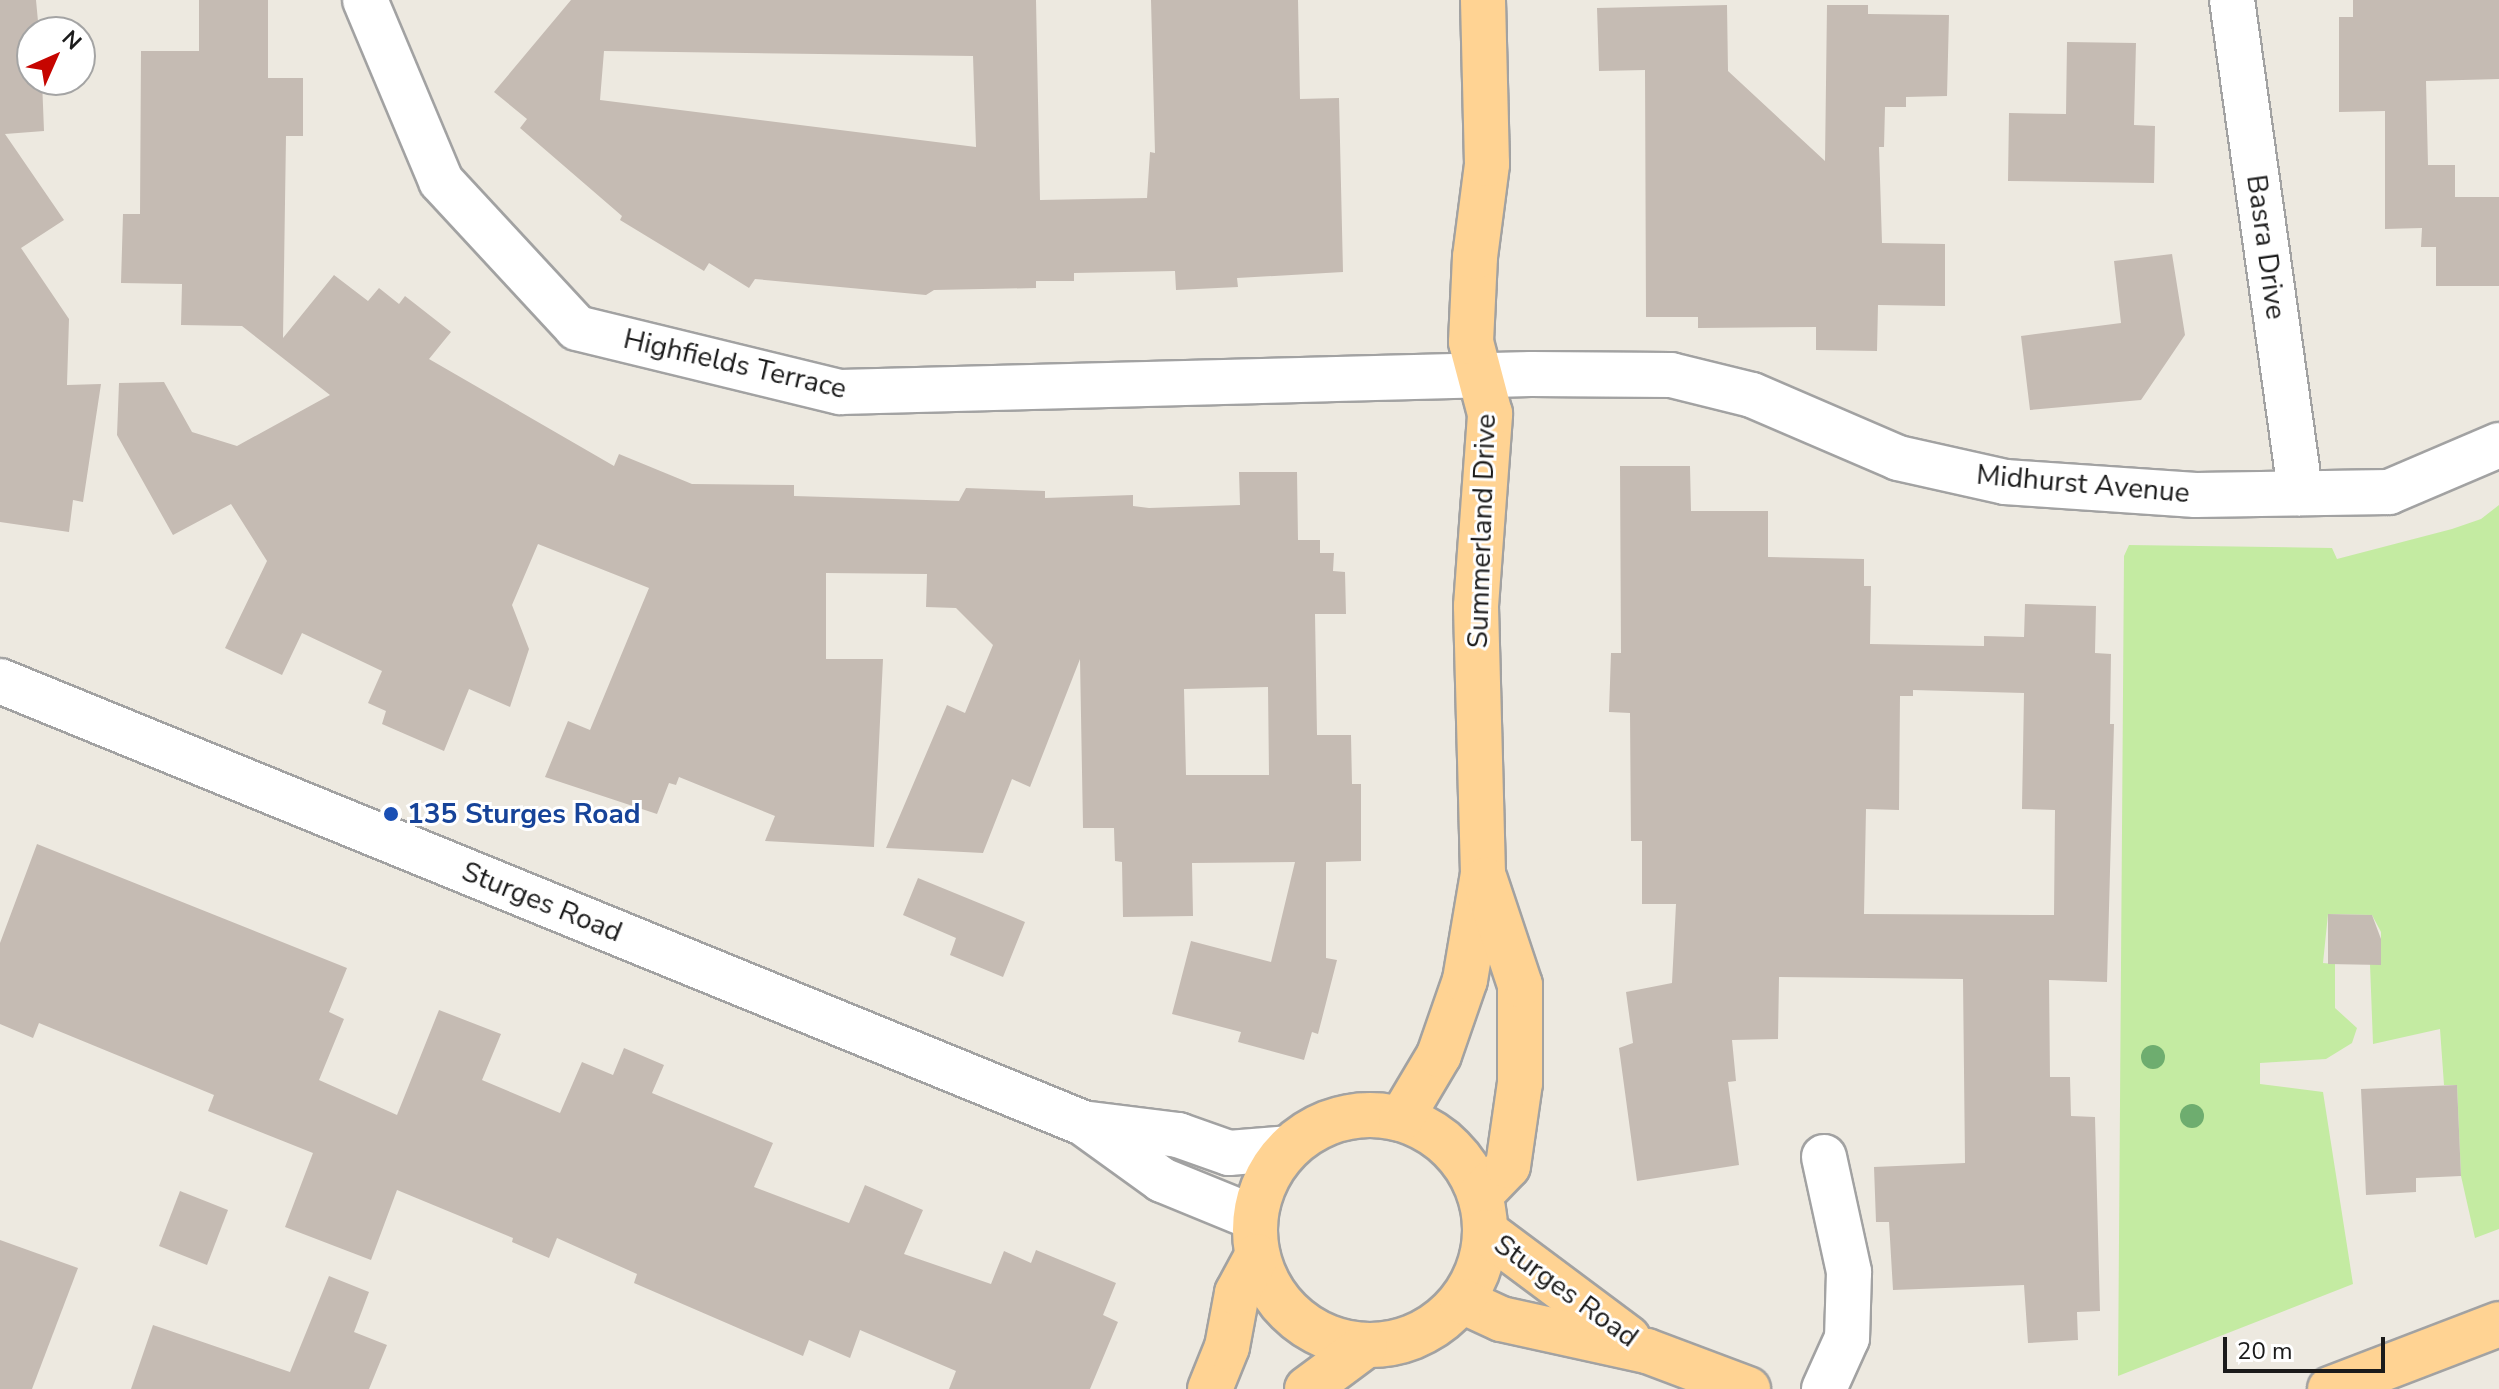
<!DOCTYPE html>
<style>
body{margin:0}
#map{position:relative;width:2499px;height:1389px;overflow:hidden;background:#ede9e0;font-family:"Nunito Sans",sans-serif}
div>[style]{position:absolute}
.grass>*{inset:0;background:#c4eba2}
.building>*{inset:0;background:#c5bbb3}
.roads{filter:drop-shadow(2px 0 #a2a2a2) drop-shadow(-2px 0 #a2a2a2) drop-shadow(0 2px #a2a2a2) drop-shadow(0 -2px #a2a2a2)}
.minor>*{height:44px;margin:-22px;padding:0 22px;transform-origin:22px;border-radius:22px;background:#fff}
.major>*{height:44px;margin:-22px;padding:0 22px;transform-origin:22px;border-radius:22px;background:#ffd393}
.major>.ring{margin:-22px;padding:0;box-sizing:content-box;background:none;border:44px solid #ffd393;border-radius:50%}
.trees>*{width:24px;height:24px;margin:-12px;border-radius:50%;background:#6ead6f}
.dots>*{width:22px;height:22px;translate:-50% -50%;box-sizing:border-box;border:4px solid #fff;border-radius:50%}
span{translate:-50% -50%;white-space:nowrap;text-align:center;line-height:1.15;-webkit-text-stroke:6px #fff;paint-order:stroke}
.street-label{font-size:28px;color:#1b1b1b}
.transit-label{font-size:28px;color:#164399;font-weight:700}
.left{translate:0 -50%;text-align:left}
.north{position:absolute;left:16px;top:16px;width:80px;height:80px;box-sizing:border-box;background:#fff;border:2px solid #a4a4a4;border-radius:50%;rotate:45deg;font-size:22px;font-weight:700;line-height:32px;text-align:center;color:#1b1b1b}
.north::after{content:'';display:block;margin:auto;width:28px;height:36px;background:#c60500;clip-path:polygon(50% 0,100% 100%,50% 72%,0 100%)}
.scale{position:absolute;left:2223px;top:1337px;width:162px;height:36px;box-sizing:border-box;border:4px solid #1b1b1b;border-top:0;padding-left:10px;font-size:24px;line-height:28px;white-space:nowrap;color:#1b1b1b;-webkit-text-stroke:6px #fff;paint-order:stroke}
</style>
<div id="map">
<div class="grass">
<i style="clip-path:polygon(2499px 505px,2499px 1229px,2475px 1238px,2461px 1176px,2457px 1085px,2444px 1085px,2440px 1029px,2373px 1044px,2370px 964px,2381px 964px,2381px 932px,2372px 915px,2328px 914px,2323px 963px,2335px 964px,2335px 1008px,2357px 1028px,2352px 1043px,2326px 1059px,2260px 1063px,2260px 1084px,2323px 1092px,2353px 1284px,2118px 1376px,2124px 556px,2129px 545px,2332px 548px,2337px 559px,2452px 529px,2481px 519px)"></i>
</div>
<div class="building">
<i style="clip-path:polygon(0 0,36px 0,39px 32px,32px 32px,32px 80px,42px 80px,44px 131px,5px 134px,64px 220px,21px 248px,69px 319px,67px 385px,101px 384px,83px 502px,73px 500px,69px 532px,0 522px)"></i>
<i style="clip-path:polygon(evenodd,199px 0,268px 0,268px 78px,303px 78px,303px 136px,286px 136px,283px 338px,334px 275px,368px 301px,379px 288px,399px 304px,405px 296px,451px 332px,429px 359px,614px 466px,619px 454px,692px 484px,794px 485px,794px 496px,959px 501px,966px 488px,1045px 491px,1045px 498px,1133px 495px,1133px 506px,1149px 508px,1240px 505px,1239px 472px,1297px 472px,1298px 540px,1320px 540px,1320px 553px,1334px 553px,1333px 571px,1345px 572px,1346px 614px,1315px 614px,1317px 735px,1351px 735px,1352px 784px,1361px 784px,1361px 861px,1326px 862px,1326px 958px,1337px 960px,1318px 1034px,1312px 1032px,1304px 1060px,1238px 1042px,1241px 1032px,1172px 1014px,1191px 941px,1271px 962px,1295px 862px,1192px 863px,1193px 916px,1123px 917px,1122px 862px,1115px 861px,1114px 828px,1083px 828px,1080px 659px,1030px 787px,1012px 779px,983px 853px,886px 848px,947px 705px,965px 713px,993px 645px,956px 608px,926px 607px,927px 574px,826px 573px,826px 659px,883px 659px,874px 847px,765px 841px,775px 816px,679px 777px,676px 785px,669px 783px,657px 814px,545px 777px,568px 721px,590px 730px,649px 588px,538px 544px,512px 605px,529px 649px,510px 707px,469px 689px,444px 751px,382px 724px,386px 711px,368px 703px,382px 671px,302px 633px,282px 675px,225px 648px,267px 561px,231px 504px,173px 535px,117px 435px,119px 383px,164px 382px,192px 432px,237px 446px,330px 395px,242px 326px,181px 325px,182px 284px,121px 283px,123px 214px,140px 214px,141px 51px,199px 51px,199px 0,1268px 687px,1269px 775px,1186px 775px,1184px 689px,1268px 687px)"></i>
<i style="clip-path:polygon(evenodd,571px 0,1036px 0,1040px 200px,1147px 198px,1150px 152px,1155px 153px,1151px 0,1298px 0,1300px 99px,1339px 98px,1343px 272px,1237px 278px,1238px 287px,1176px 290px,1175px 271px,1074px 273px,1074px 281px,1036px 281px,1036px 288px,934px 290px,926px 295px,755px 279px,749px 288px,709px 263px,704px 271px,620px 220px,622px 216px,520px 128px,527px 119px,494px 92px,571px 0,604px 51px,973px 56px,976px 147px,600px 100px,604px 51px)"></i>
<i style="clip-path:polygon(2353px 0,2499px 0,2499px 79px,2426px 81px,2428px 165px,2455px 165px,2455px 197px,2499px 197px,2499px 286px,2436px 286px,2436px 247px,2421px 247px,2422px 228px,2385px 229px,2385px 111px,2339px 112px,2339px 17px,2353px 17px)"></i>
<i style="clip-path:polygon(1727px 5px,1728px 71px,1825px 161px,1827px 5px,1868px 5px,1868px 14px,1949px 15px,1947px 96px,1906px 97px,1906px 107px,1885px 107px,1884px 147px,1879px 147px,1882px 243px,1945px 244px,1945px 306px,1878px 305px,1877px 351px,1816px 350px,1816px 327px,1698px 328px,1698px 317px,1646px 317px,1645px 70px,1599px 71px,1597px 8px)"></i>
<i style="clip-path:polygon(2067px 42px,2136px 43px,2134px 125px,2155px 126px,2154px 183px,2008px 181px,2009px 113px,2066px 114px)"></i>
<i style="clip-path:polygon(2172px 254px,2185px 335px,2141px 400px,2030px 410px,2021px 336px,2121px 323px,2114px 261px)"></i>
<i style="clip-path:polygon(evenodd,1620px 466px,1690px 466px,1691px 511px,1768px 511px,1768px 557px,1864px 559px,1864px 586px,1871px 586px,1870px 644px,1984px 646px,1984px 636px,2024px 637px,2025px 604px,2096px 606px,2095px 653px,2111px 654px,2110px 724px,2114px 724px,2107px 982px,2049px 980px,2050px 1077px,2070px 1077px,2071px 1116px,2095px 1117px,2100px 1311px,2077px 1312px,2078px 1340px,2028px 1343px,2024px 1285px,1893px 1290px,1889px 1222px,1876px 1222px,1874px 1167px,1965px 1163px,1963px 979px,1779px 977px,1778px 1039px,1732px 1040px,1736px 1081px,1728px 1082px,1739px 1165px,1637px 1181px,1619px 1048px,1633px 1043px,1626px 992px,1672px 983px,1676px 904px,1642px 904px,1642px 841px,1631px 841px,1630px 713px,1609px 712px,1611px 653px,1621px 653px,1620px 466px,1913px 690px,2024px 693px,2022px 809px,2055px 810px,2054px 915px,1864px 914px,1866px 809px,1899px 810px,1900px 696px,1913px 696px,1913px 690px)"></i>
<i style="clip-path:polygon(37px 844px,347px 968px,329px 1012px,344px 1019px,319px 1080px,397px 1115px,439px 1010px,501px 1034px,482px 1080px,560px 1113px,582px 1062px,613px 1075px,624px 1048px,664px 1065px,652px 1093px,773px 1143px,754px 1187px,849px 1223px,865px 1185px,923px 1210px,904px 1254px,991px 1284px,1004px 1251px,1031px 1263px,1036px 1250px,1116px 1283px,1103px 1315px,1118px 1322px,1090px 1389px,949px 1389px,956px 1371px,860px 1330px,850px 1358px,809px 1340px,803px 1356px,634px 1283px,637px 1274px,557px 1238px,549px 1258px,512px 1242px,513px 1238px,397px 1190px,371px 1260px,285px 1227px,313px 1153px,208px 1111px,214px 1095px,39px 1023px,33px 1038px,0 1024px,0 943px)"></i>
<i style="clip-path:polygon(918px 878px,1025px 922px,1003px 977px,950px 955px,956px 938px,903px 915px)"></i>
<i style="clip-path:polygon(2328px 914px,2372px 915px,2381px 939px,2381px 965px,2328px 964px)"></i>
<i style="clip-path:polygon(2457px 1085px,2461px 1176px,2416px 1178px,2416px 1192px,2366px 1195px,2361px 1089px)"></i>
<i style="clip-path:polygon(180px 1191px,228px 1210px,207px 1265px,159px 1246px)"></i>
<i style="clip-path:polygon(0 1240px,78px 1268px,32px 1389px,0 1389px)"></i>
<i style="clip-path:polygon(329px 1276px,369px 1292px,354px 1332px,387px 1345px,369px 1389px,131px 1389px,153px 1325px,290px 1372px)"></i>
</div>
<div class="roads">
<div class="minor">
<i style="left:365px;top:0;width:196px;rotate:67.2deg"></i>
<i style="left:441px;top:181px;width:200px;rotate:47.2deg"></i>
<i style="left:577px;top:328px;width:271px;rotate:13.7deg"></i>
<i style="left:840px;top:392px;width:691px;rotate:-1.49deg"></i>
<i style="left:1531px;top:374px;width:140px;rotate:0.4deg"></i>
<i style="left:1671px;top:375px;width:83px;rotate:13.9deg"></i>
<i style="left:1752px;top:395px;width:159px;rotate:23.3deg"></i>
<i style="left:1898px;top:458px;width:110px;rotate:12.6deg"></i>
<i style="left:2005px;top:482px;width:191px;rotate:3.9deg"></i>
<i style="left:2196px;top:495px;width:193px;rotate:-0.9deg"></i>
<i style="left:2389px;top:492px;width:120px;rotate:-23.1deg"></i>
<i style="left:2232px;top:0;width:498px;rotate:82.1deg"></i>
<i style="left:0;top:681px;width:1170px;rotate:22.2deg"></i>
<i style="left:1083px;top:1123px;width:97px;rotate:35.8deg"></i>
<i style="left:1162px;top:1180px;width:100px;rotate:22.2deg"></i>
<i style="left:1090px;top:1124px;width:89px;rotate:7.1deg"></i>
<i style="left:1178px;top:1135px;width:54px;rotate:19.4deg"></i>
<i style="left:1229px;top:1153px;width:59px;rotate:-4.8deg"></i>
<i style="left:1824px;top:1157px;width:118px;rotate:77.7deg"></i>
<i style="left:1849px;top:1272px;width:66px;rotate:91.7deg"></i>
<i style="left:1847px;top:1338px;width:56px;rotate:114.3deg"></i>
</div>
<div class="major">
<i class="ring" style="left:1255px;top:1115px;width:186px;height:186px"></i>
<i style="left:1401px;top:1119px;width:74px;rotate:-59.3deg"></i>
<i style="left:1439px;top:1055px;width:79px;rotate:-70.9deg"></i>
<i style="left:1465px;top:980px;width:108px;rotate:-80.4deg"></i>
<i style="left:1483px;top:874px;width:268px;rotate:-91.5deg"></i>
<i style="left:1476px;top:606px;width:193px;rotate:-85.8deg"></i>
<i style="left:1490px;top:414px;width:74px;rotate:-104.8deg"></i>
<i style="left:1471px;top:342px;width:85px;rotate:-87.3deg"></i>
<i style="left:1475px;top:257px;width:94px;rotate:-82.6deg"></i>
<i style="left:1487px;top:164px;width:164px;rotate:-91.4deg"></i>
<i style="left:1480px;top:1195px;width:40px;rotate:-46deg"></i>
<i style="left:1508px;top:1166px;width:84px;rotate:-81.8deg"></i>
<i style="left:1520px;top:1083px;width:98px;rotate:-90deg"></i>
<i style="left:1520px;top:985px;width:111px;rotate:-108.4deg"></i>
<i style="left:1486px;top:1232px;width:177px;rotate:36.7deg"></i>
<i style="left:1462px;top:1301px;width:43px;rotate:24.8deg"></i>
<i style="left:1501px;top:1319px;width:149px;rotate:12.4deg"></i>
<i style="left:1647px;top:1351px;width:108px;rotate:20.6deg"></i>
<i style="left:1210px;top:1389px;width:45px;rotate:-68deg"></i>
<i style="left:1227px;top:1347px;width:55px;rotate:-79.5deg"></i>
<i style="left:1237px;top:1293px;width:42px;rotate:-61.6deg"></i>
<i style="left:1307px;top:1389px;width:72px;rotate:-36.6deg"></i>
<i style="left:2330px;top:1389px;width:181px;rotate:-21deg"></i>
</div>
</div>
<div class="trees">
<i style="left:2153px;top:1057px"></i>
<i style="left:2192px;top:1116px"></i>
</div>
<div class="dots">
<i style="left:391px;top:814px;background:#1a4fb4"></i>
</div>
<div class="street-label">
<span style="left:2266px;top:247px;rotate:82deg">Basra Drive</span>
<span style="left:735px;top:364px;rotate:13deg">Highfields Terrace</span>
<span style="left:2083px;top:484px;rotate:5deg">Midhurst Avenue</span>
<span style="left:1482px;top:531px;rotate:-88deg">Summerland Drive</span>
<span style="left:542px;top:902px;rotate:22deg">Sturges Road</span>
<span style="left:1566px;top:1291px;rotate:36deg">Sturges Road</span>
</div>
<div class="transit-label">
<span class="left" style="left:407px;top:814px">135 Sturges Road</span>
</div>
<div class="north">N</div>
<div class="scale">20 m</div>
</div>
